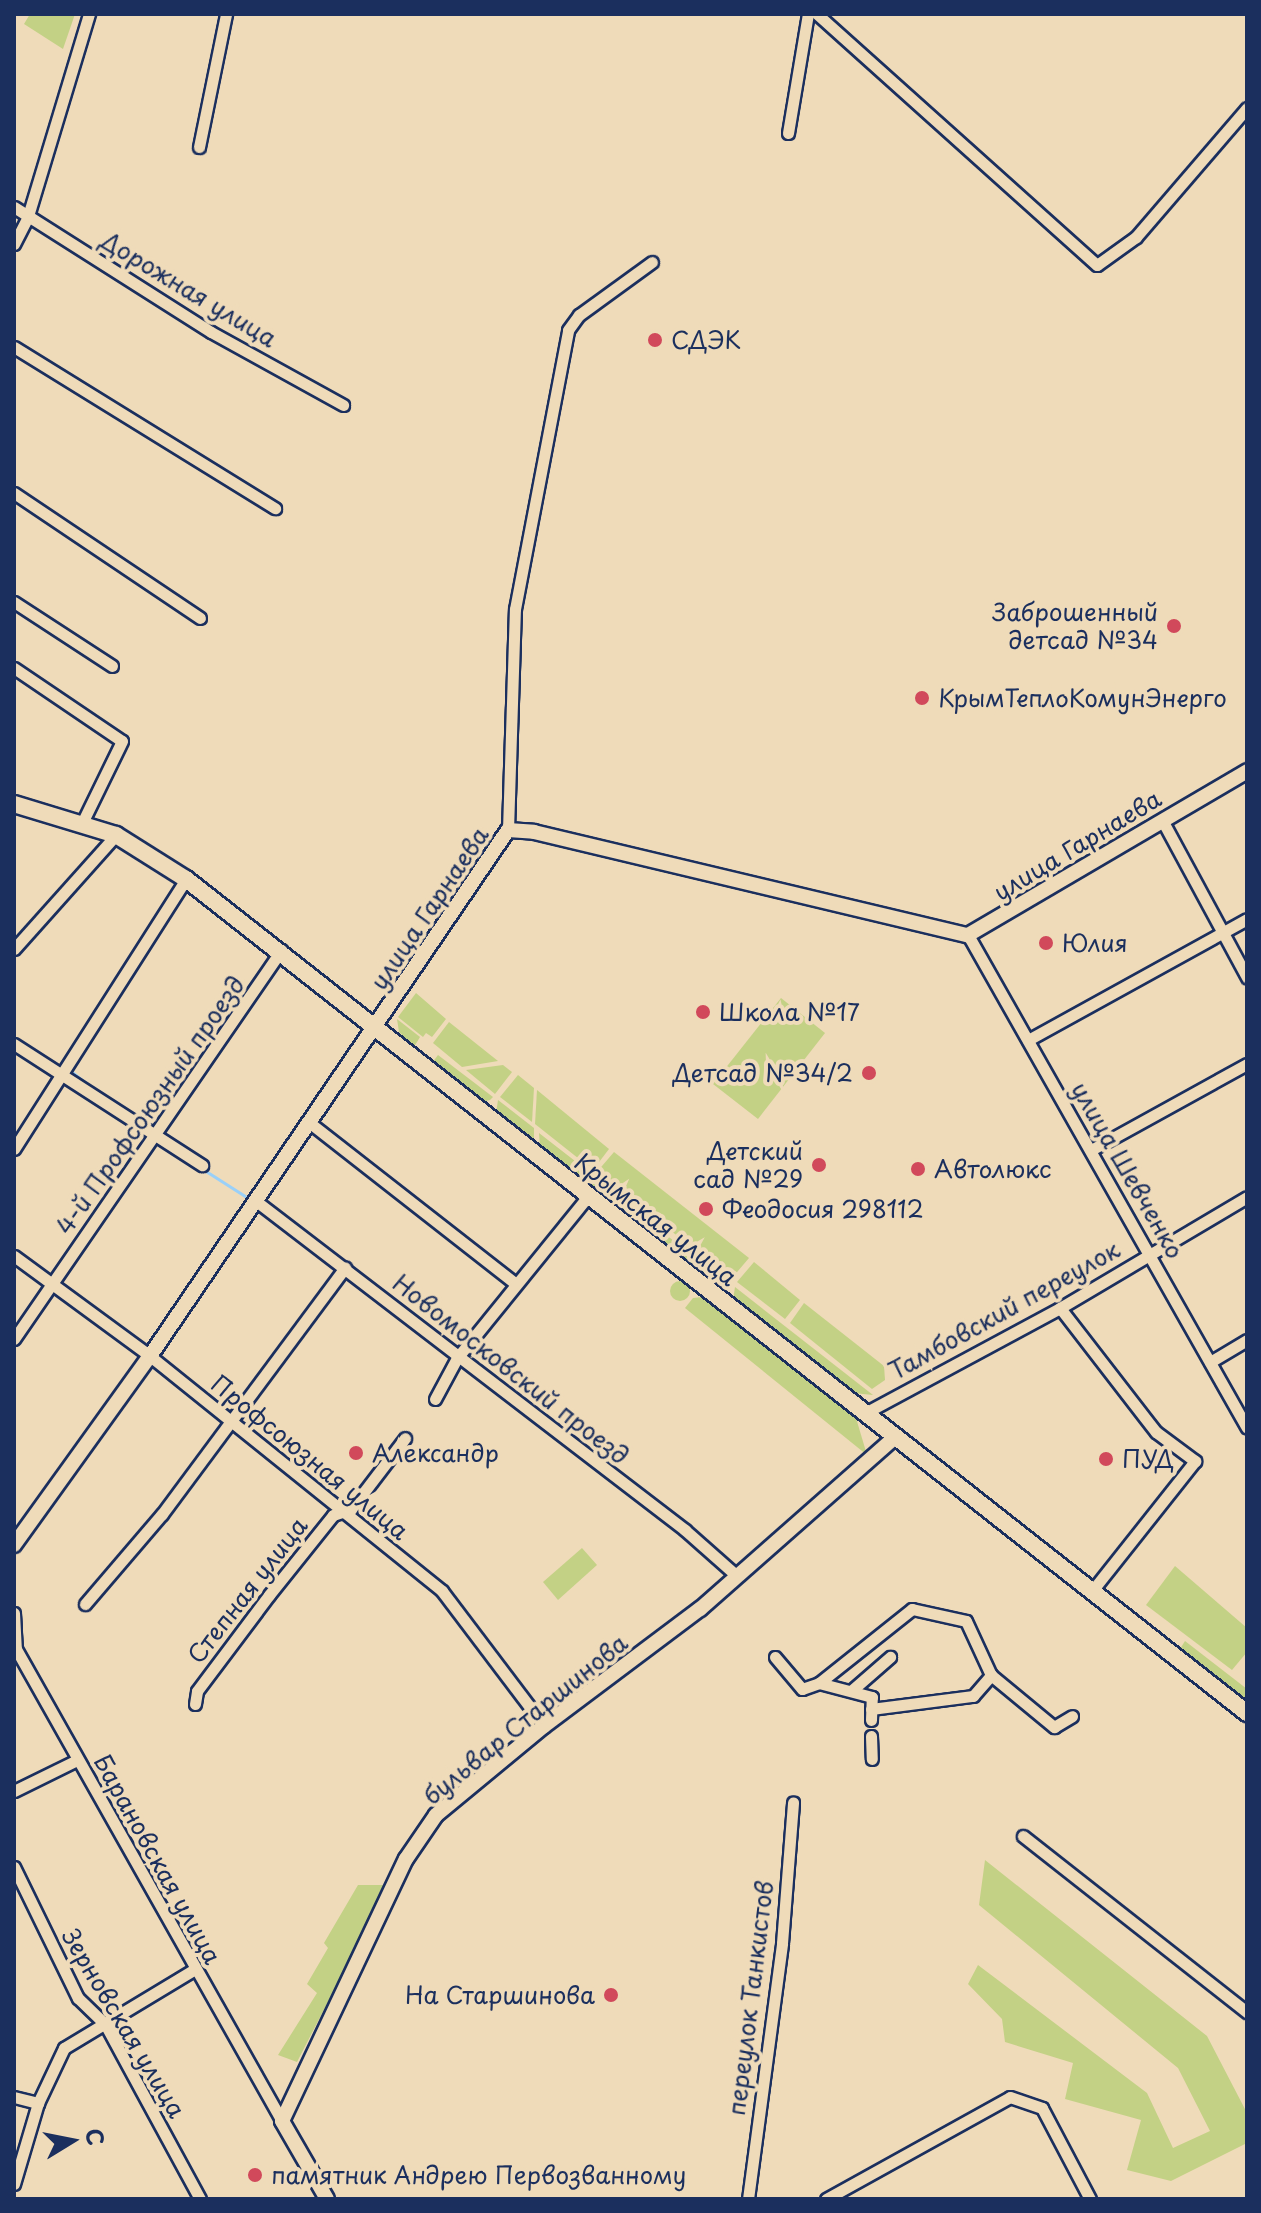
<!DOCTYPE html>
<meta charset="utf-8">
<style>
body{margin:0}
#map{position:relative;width:1261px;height:2213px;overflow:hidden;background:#efdbb9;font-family:"Playpen Sans",sans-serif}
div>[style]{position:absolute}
.green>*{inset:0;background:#c3d185}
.round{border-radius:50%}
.stream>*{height:3px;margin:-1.5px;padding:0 1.5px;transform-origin:1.5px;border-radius:1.5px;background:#9ad0f8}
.roads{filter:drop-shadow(2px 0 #1b2f5e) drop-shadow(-2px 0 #1b2f5e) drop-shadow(0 2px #1b2f5e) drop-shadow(0 -2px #1b2f5e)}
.minor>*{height:11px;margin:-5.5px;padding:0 5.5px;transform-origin:5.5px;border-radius:5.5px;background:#efdbb9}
.tertiary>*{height:14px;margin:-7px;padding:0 7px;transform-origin:7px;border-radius:7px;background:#efdbb9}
.secondary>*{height:16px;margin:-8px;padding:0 8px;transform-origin:8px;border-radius:8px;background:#efdbb9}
.dots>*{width:22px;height:22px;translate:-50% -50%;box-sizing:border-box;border:4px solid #efdbb9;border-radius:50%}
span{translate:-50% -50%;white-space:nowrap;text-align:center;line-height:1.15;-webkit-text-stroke:8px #efdbb9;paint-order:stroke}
.street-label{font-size:24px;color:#1b2f5e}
.poi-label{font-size:24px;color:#1b2f5e}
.left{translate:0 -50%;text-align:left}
.right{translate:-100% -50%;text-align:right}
.frame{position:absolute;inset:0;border:16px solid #1b2f5e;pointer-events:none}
.north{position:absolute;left:32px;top:2101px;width:80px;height:80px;-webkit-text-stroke:6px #efdbb9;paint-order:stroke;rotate:80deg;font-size:22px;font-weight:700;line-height:32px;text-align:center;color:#1b2f5e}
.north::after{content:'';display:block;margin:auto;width:28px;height:36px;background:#1b2f5e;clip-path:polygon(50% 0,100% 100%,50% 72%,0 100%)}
</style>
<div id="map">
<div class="green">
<i style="clip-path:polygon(30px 14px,75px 14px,63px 49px,24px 24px)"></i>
<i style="clip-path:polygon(416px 993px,446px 1019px,432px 1037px,426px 1033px,423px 1037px,398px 1017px)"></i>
<i style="clip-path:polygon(781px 998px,825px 1033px,758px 1119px,713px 1084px)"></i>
<i style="clip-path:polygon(397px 1019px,420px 1037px,414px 1047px,399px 1032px)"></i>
<i style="clip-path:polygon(449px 1022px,498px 1061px,462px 1067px,433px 1043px)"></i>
<i style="clip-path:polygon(438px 1055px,493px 1097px,490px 1100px,482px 1102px,432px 1063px)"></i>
<i style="clip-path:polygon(503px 1065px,512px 1072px,495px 1094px,466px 1070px)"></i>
<i style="clip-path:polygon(518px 1075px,534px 1088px,532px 1122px,500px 1097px)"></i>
<i style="clip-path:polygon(537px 1090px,609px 1149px,593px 1170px,535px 1124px)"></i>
<i style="clip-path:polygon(498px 1100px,534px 1128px,534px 1143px,496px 1114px)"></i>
<i style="clip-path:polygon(539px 1133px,593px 1175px,591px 1179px,729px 1282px,715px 1285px,589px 1187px,590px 1180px,583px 1181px,540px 1148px)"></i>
<i style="clip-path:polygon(614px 1152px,749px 1258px,732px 1278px,596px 1173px)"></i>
<i style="clip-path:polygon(754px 1262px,800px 1300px,785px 1319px,737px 1282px)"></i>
<i class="round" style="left:670px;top:1281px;width:20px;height:20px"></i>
<i style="clip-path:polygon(735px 1287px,873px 1395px,853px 1393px,733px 1300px)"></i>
<i style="clip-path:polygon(702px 1297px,856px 1418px,867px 1455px,685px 1308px,693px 1298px)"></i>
<i style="clip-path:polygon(804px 1303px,884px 1366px,885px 1380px,872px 1389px,790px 1323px)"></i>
<i style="clip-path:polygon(582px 1548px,597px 1565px,558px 1600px,543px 1582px)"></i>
<i style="clip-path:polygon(1175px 1566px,1247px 1628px,1247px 1652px,1232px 1670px,1146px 1605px)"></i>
<i style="clip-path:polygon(1185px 1641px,1247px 1689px,1247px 1701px,1180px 1649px)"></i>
<i style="clip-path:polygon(985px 1860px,1207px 2036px,1247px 2113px,1247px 2143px,1171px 2181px,1127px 2170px,1141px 2120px,1065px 2099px,1073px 2063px,1005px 2042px,1002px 2019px,968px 1984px,978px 1965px,1147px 2093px,1173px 2148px,1210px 2131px,1178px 2068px,979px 1905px)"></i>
<i style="clip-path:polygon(358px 1885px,388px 1885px,297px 2062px,278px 2055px,317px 1993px,307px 1984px,328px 1948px,324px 1943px)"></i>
</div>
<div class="stream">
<i style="left:72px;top:1072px;width:19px;rotate:39deg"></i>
<i style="left:201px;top:1168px;width:52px;rotate:32.5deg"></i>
</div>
<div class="roads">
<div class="minor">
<i style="left:817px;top:14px;width:376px;rotate:41.9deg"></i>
<i style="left:1097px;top:265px;width:48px;rotate:-35.7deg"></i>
<i style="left:1136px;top:237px;width:170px;rotate:-49.3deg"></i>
<i style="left:788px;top:133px;width:121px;rotate:-80.5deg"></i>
<i style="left:199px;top:147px;width:136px;rotate:-78.5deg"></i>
<i style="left:14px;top:207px;width:233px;rotate:32.4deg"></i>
<i style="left:211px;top:332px;width:151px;rotate:28.9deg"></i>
<i style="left:14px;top:244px;width:31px;rotate:-63deg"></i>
<i style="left:28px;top:216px;width:211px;rotate:-73.2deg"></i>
<i style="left:14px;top:347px;width:307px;rotate:31.7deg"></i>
<i style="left:14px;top:493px;width:224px;rotate:33.9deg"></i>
<i style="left:14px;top:602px;width:117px;rotate:33.1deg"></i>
<i style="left:14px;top:668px;width:130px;rotate:34.1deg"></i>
<i style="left:122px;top:741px;width:91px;rotate:116deg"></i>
<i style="left:1162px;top:820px;width:179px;rotate:61.6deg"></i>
<i style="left:508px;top:830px;width:221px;rotate:-88.2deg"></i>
<i style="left:515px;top:609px;width:284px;rotate:-79.2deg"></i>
<i style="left:568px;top:330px;width:19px;rotate:-54deg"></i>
<i style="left:579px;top:315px;width:90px;rotate:-36deg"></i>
<i style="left:968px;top:935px;width:566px;rotate:60.49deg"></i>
<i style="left:14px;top:949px;width:153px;rotate:-48.2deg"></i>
<i style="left:1028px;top:1040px;width:250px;rotate:-28.9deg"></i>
<i style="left:14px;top:1044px;width:224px;rotate:32.8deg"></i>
<i style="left:310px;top:1123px;width:260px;rotate:38deg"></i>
<i style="left:14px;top:1149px;width:320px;rotate:-57.5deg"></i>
<i style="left:1091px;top:1150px;width:178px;rotate:-28.9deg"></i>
<i style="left:256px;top:1201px;width:541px;rotate:37.48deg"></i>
<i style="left:685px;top:1530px;width:69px;rotate:41.5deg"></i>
<i style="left:14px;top:1256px;width:169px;rotate:36.3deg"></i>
<i style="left:150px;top:1356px;width:375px;rotate:38.8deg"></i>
<i style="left:442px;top:1591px;width:169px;rotate:52.9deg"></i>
<i style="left:1060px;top:1308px;width:157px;rotate:52.3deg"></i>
<i style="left:1156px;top:1432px;width:49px;rotate:36.6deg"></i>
<i style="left:1195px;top:1461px;width:166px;rotate:128.4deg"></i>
<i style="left:14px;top:1339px;width:472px;rotate:-55.5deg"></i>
<i style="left:1210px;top:1362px;width:43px;rotate:-30.7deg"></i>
<i style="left:435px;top:1399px;width:47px;rotate:-61.8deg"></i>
<i style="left:457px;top:1358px;width:210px;rotate:-51deg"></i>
<i style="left:865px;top:1413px;width:221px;rotate:-28.3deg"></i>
<i style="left:1060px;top:1308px;width:217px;rotate:-30.7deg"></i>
<i style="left:85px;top:1604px;width:118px;rotate:-49.5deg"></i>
<i style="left:162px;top:1514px;width:307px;rotate:-53.4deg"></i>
<i style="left:14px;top:1613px;width:36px;rotate:87deg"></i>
<i style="left:16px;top:1649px;width:542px;rotate:60.6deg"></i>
<i style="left:775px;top:1657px;width:42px;rotate:49.8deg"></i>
<i style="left:802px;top:1689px;width:18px;rotate:-19deg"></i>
<i style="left:851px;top:1691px;width:52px;rotate:-41.1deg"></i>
<i style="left:195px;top:1704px;width:13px;rotate:-81deg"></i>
<i style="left:197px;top:1691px;width:120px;rotate:-53.1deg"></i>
<i style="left:269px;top:1595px;width:102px;rotate:-51.3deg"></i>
<i style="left:333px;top:1515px;width:19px;rotate:-18deg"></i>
<i style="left:351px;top:1509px;width:89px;rotate:-52.7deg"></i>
<i style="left:871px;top:1709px;width:103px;rotate:-7.3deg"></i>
<i style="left:973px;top:1696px;width:28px;rotate:-49deg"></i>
<i style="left:871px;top:1720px;width:23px;rotate:-88deg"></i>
<i style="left:872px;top:1697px;width:55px;rotate:-165.2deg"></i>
<i style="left:819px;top:1683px;width:119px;rotate:-38.5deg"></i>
<i style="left:912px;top:1609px;width:55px;rotate:12.5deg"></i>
<i style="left:966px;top:1621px;width:60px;rotate:65.2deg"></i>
<i style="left:991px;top:1675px;width:82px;rotate:39.5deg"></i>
<i style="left:1054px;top:1727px;width:21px;rotate:-31deg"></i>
<i style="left:871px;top:1736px;width:23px;rotate:88deg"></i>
<i style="left:14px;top:1791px;width:70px;rotate:-26.2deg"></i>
<i style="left:1023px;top:1836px;width:285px;rotate:38.2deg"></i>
<i style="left:14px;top:1867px;width:146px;rotate:64deg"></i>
<i style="left:78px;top:1998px;width:37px;rotate:44deg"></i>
<i style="left:105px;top:2024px;width:199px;rotate:61.5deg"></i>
<i style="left:14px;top:2097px;width:25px;rotate:14deg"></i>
<i style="left:14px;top:2184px;width:84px;rotate:-73.5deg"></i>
<i style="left:38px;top:2103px;width:61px;rotate:-64.7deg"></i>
<i style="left:64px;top:2048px;width:153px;rotate:-31.1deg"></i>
<i style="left:748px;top:2199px;width:258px;rotate:-82.4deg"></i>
<i style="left:782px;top:1943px;width:141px;rotate:-85.5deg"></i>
<i style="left:826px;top:2199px;width:210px;rotate:-29deg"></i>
<i style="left:1010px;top:2097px;width:34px;rotate:19deg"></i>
<i style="left:1042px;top:2108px;width:103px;rotate:62.2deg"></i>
</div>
<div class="tertiary">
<i style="left:14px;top:1545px;width:233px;rotate:-54.3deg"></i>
<i style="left:150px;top:1356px;width:636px;rotate:-55.76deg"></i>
<i style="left:508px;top:830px;width:26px;rotate:4deg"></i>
<i style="left:534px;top:832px;width:446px;rotate:13.4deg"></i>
<i style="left:968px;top:935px;width:324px;rotate:-30.4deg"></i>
<i style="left:327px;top:2199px;width:90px;rotate:-120deg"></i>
<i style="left:282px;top:2121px;width:290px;rotate:-64.7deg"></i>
<i style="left:406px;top:1859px;width:53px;rotate:-55.7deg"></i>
<i style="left:436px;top:1815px;width:140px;rotate:-39.5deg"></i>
<i style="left:544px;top:1726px;width:195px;rotate:-36.9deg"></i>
<i style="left:700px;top:1609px;width:260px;rotate:-41.4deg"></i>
</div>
<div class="secondary">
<i style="left:14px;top:804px;width:107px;rotate:16.9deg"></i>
<i style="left:116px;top:835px;width:83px;rotate:32.2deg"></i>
<i style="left:186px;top:879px;width:1350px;rotate:38.17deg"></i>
</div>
</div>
<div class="dots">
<i style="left:655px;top:340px;background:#d1495b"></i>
<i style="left:1174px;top:626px;background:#d1495b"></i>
<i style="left:922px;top:698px;background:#d1495b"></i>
<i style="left:1046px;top:943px;background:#d1495b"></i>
<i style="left:703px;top:1012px;background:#d1495b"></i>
<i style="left:869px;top:1073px;background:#d1495b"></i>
<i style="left:819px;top:1165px;background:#d1495b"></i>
<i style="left:918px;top:1169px;background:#d1495b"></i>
<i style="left:706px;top:1209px;background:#d1495b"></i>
<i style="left:356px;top:1453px;background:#d1495b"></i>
<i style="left:1106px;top:1459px;background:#d1495b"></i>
<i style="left:611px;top:1995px;background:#d1495b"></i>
<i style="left:255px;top:2175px;background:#d1495b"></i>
</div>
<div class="street-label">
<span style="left:189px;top:289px;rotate:31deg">Дорожная улица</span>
<span style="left:1077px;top:845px;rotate:-31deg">улица Гарнаева</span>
<span style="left:429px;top:908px;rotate:-56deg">улица Гарнаева</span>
<span style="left:150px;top:1105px;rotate:-55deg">4-й Профсоюзный проезд</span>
<span style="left:1128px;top:1170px;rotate:60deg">улица Шевченко</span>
<span style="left:656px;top:1219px;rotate:38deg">Крымская улица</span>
<span style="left:1004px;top:1310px;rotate:-29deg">Тамбовский переулок</span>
<span style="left:511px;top:1369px;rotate:38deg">Новомосковский проезд</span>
<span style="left:310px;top:1457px;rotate:39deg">Профсоюзная улица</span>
<span style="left:247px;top:1590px;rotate:-52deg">Степная улица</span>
<span style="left:525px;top:1719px;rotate:-39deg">бульвар Старшинова</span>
<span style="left:158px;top:1859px;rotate:61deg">Барановская улица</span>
<span style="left:750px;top:1998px;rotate:-83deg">переулок Танкистов</span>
<span style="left:124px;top:2023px;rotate:59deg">Зерновская улица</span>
</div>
<div class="poi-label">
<span class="left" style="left:671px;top:340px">СДЭК</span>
<span class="right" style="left:1158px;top:626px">Заброшенный<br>детсад №34</span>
<span class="left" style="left:938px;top:698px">КрымТеплоКомунЭнерго</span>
<span class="left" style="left:1062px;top:943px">Юлия</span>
<span class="left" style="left:719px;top:1012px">Школа №17</span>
<span class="right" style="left:853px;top:1073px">Детсад №34/2</span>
<span class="right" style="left:803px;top:1165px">Детский<br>сад №29</span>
<span class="left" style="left:934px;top:1169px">Автолюкс</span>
<span class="left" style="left:722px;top:1209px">Феодосия 298112</span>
<span class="left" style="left:372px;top:1453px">Александр</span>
<span class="left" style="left:1122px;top:1459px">ПУД</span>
<span class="right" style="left:595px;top:1995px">На Старшинова</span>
<span class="left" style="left:271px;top:2175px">памятник Андрею Первозванному</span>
</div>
<div class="frame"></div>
<div class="north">С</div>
</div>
